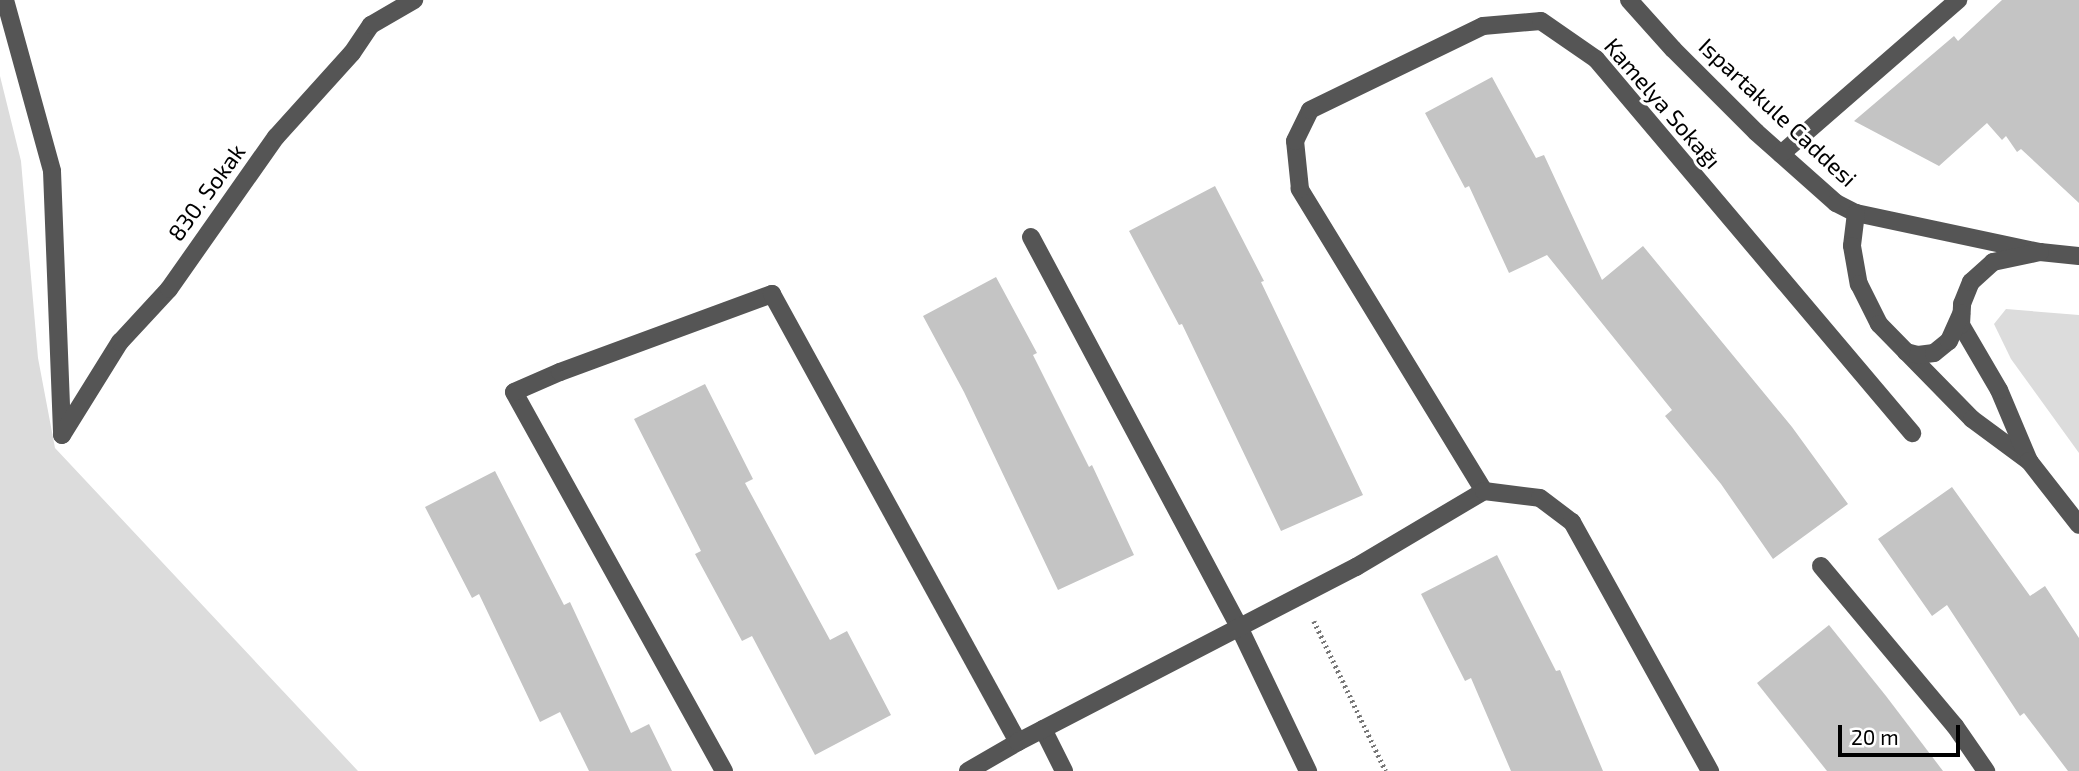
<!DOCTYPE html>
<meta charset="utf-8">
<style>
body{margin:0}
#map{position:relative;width:2079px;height:771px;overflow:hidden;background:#fff;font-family:"Exo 2",sans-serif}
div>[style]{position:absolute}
.green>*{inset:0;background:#dcdcdc}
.building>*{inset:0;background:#c4c4c4}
.path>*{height:4.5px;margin-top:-2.25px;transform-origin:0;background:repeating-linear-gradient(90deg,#777 0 2px,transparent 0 5.5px)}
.minor>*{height:18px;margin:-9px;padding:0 9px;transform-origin:9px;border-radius:9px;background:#555}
span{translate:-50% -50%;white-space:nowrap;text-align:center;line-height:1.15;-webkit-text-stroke:6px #fff;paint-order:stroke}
.street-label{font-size:23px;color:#000}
.scale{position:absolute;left:1838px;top:725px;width:122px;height:32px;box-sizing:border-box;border:4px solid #000;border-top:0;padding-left:9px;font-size:21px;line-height:24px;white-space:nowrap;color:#000;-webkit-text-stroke:5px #fff;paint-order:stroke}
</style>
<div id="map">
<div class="green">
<i style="clip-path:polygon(0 76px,21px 161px,38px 358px,55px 448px,358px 771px,0 771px)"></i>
<i style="clip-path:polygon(2006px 309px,2079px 315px,2079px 453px,2011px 359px,1994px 324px)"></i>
</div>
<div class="building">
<i style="clip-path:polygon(2002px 0,2079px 0,2079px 203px,2021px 149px,2017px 152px,2006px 136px,2002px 140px,1987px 123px,1939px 166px,1854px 121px,1954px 36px,1958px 41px)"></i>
<i style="clip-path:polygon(1492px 77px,1536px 158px,1544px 155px,1602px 280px,1643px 246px,1792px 427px,1848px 504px,1773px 559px,1721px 484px,1665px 416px,1672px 410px,1547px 255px,1509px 273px,1469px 186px,1465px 188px,1425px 113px)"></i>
<i style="clip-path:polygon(1215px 186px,1264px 281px,1261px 282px,1363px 495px,1281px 531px,1182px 324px,1179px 325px,1129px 231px)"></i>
<i style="clip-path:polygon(996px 277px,1037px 353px,1033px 355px,1089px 467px,1092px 465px,1134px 555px,1058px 590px,964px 392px,923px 316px)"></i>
<i style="clip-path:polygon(705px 384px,753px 479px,745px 483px,830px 640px,847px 631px,891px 715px,815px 755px,752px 636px,742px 641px,695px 554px,701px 551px,634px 419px)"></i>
<i style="clip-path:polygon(495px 471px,564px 605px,570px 602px,631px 733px,649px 724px,672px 771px,589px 771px,560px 712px,540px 722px,479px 594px,472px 598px,425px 507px)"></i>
<i style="clip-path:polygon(1952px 487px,2030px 596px,2045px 586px,2079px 638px,2079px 771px,2068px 771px,2024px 713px,2020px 716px,1947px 605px,1932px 616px,1878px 539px)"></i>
<i style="clip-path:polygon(1497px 555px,1556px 671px,1560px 670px,1603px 771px,1511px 771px,1471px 678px,1465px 681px,1421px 594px)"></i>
<i style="clip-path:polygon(1829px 625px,1886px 696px,1943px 771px,1827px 771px,1757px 683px)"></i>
</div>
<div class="path">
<i style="left:1314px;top:621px;width:166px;rotate:64.4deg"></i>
</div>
<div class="minor">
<i style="left:5px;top:0;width:177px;rotate:74.6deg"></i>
<i style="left:52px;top:171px;width:264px;rotate:87.8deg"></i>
<i style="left:1629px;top:0;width:66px;rotate:48.1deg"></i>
<i style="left:1673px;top:49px;width:117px;rotate:45deg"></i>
<i style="left:1756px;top:132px;width:107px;rotate:41.6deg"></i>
<i style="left:1836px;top:203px;width:22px;rotate:27deg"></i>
<i style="left:1856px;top:213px;width:188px;rotate:12deg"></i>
<i style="left:2040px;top:252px;width:39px;rotate:6deg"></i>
<i style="left:1781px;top:154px;width:235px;rotate:-41deg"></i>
<i style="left:1856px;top:213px;width:33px;rotate:97deg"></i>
<i style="left:1852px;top:246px;width:39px;rotate:80deg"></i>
<i style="left:1859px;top:284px;width:45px;rotate:63.4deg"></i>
<i style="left:1879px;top:324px;width:133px;rotate:45.6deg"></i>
<i style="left:1972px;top:419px;width:71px;rotate:36.4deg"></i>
<i style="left:2029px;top:461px;width:77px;rotate:-112.9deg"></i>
<i style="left:1999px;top:390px;width:75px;rotate:-120.3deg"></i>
<i style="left:1961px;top:325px;width:21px;rotate:-87deg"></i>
<i style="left:1962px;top:304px;width:24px;rotate:-68deg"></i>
<i style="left:1971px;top:282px;width:30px;rotate:-42deg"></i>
<i style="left:1993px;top:262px;width:48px;rotate:-12deg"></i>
<i style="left:1031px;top:237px;width:442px;rotate:61.9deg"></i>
<i style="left:1239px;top:627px;width:160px;rotate:64.4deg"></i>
<i style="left:1906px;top:352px;width:12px;rotate:14deg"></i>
<i style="left:1918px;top:355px;width:16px;rotate:-7deg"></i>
<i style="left:1934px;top:353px;width:19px;rotate:-39deg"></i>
<i style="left:1949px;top:341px;width:30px;rotate:-66deg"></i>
<i style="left:62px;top:435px;width:110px;rotate:-58.1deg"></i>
<i style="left:120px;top:342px;width:72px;rotate:-47.2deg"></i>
<i style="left:169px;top:289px;width:186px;rotate:-54.9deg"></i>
<i style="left:276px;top:137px;width:113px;rotate:-47.9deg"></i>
<i style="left:352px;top:53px;width:34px;rotate:-56deg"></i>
<i style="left:371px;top:25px;width:50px;rotate:-30.2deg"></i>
<i style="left:2029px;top:461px;width:81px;rotate:52deg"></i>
<i style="left:1484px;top:491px;width:354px;rotate:-121.4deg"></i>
<i style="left:1300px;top:189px;width:48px;rotate:-95.9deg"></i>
<i style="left:1295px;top:141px;width:34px;rotate:-64deg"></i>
<i style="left:1310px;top:110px;width:192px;rotate:-25.9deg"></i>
<i style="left:1483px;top:26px;width:58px;rotate:-4.9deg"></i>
<i style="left:1541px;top:21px;width:67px;rotate:34.6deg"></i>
<i style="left:1596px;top:59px;width:490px;rotate:49.8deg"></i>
<i style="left:1821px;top:566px;width:209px;rotate:50.1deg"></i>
<i style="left:1955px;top:726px;width:55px;rotate:55.4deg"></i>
<i style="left:1043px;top:729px;width:47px;rotate:63.4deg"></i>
<i style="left:724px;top:771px;width:433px;rotate:-119deg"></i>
<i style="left:514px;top:392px;width:50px;rotate:-23.5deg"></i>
<i style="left:560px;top:372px;width:226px;rotate:-20.2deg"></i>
<i style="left:772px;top:294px;width:511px;rotate:61.23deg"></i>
<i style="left:968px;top:771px;width:58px;rotate:-30.1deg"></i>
<i style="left:1018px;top:742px;width:381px;rotate:-27.4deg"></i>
<i style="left:1356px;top:567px;width:149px;rotate:-30.7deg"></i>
<i style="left:1484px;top:491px;width:56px;rotate:7.1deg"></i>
<i style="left:1540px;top:498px;width:40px;rotate:37deg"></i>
<i style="left:1572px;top:522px;width:285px;rotate:61deg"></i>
</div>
<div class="street-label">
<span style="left:1663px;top:103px;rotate:49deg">Kamelya Sokağı</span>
<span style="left:1778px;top:112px;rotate:43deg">Ispartakule Caddesi</span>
<span style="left:206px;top:192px;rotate:-54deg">830. Sokak</span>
</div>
<div class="scale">20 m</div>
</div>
